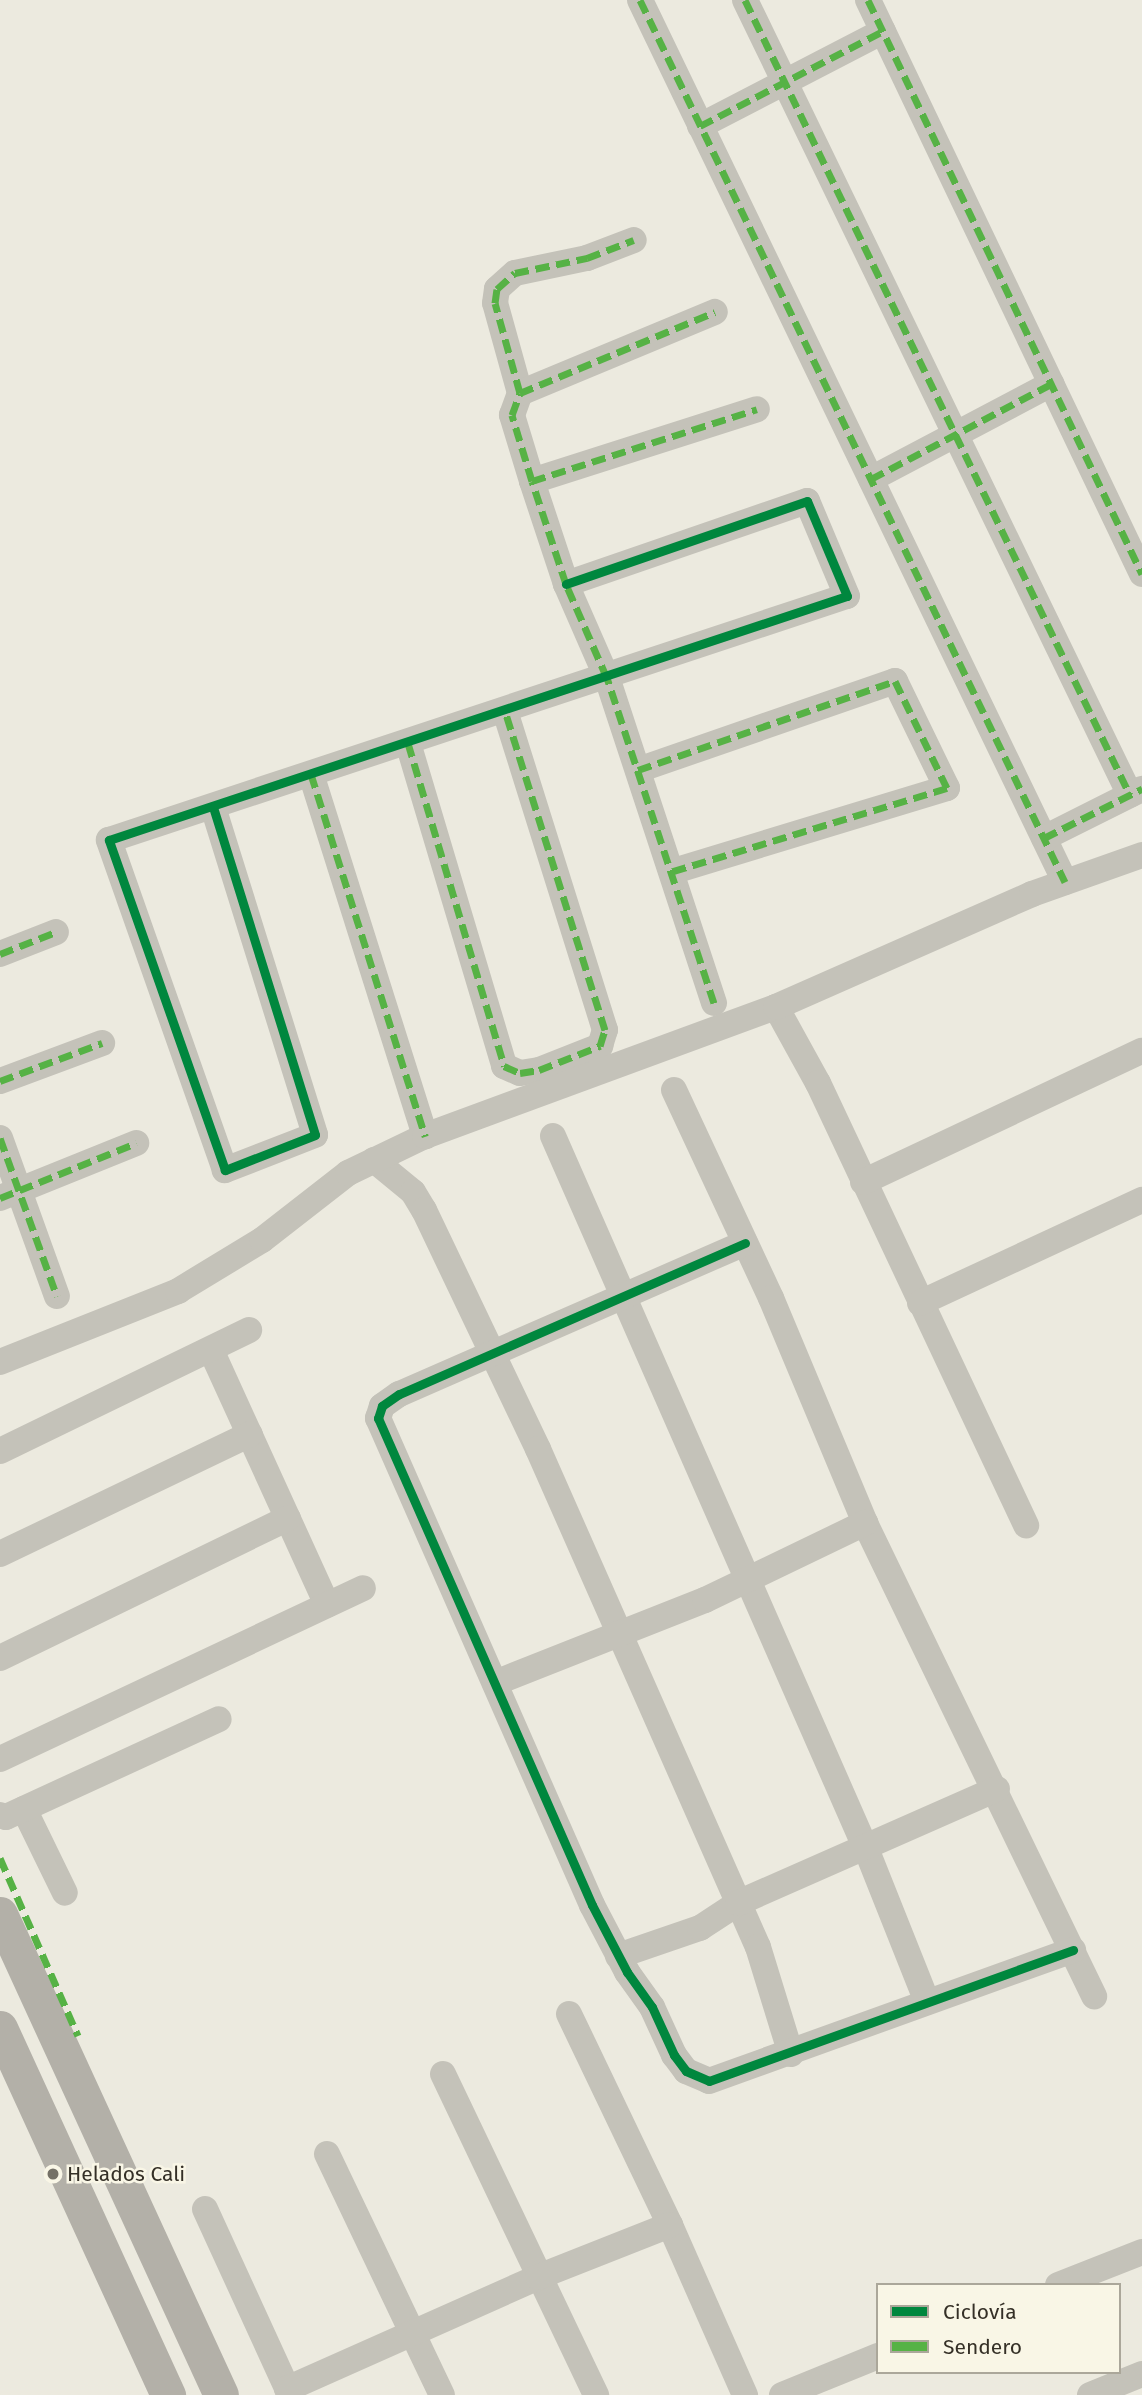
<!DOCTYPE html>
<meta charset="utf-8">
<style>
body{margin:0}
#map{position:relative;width:1142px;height:2395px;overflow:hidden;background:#eceadf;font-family:"Fira Sans",sans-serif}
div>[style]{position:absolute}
.minor>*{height:26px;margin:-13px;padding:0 13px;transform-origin:13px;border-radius:13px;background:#c4c2b9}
.major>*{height:35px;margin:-17.5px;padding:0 17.5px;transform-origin:17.5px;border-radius:17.5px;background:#b3b0a8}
.quiet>*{height:7px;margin-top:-3.5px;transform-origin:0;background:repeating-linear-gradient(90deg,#56b245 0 14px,transparent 0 21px)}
.cycleway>*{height:9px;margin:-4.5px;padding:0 4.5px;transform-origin:4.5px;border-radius:4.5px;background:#00873e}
.dots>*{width:19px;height:19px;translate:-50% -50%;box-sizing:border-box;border:4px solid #f9f6e6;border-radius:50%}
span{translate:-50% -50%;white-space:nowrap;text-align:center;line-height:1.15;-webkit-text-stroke:5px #f9f6e6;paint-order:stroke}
.poi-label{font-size:21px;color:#353027}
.left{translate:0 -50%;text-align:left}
.legend{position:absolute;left:876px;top:2283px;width:245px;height:91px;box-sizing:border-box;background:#f9f6e6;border:2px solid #aba79a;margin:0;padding:9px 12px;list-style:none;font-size:21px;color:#353027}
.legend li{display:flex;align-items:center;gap:14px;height:35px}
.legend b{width:35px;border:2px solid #aba79a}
</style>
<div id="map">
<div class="minor">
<i style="left:640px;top:0;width:979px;rotate:64.27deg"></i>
<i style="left:745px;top:0;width:883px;rotate:64.16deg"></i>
<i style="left:868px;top:0;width:636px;rotate:64.48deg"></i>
<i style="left:700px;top:126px;width:206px;rotate:-27.4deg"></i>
<i style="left:520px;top:393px;width:93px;rotate:-105.5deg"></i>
<i style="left:495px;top:303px;width:14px;rotate:-82deg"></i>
<i style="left:497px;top:289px;width:24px;rotate:-42deg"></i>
<i style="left:515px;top:273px;width:74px;rotate:-11.8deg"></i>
<i style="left:587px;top:258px;width:50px;rotate:-21deg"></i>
<i style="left:871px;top:479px;width:204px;rotate:-27.8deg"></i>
<i style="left:532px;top:481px;width:69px;rotate:-106.9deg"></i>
<i style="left:512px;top:415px;width:23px;rotate:-70deg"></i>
<i style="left:520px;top:393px;width:211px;rotate:-22.6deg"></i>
<i style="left:408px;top:743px;width:337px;rotate:73.4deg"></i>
<i style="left:504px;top:1066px;width:17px;rotate:24deg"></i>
<i style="left:520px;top:1073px;width:19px;rotate:-9deg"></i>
<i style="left:539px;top:1070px;width:66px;rotate:-21.5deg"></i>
<i style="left:600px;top:1046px;width:17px;rotate:-73deg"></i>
<i style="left:605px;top:1030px;width:334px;rotate:-107.4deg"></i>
<i style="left:638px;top:770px;width:272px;rotate:-19.1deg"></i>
<i style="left:895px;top:681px;width:119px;rotate:64.1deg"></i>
<i style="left:947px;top:788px;width:288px;rotate:163.1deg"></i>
<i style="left:311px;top:774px;width:380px;rotate:72.5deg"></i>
<i style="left:213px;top:807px;width:343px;rotate:72.7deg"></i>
<i style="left:315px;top:1135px;width:97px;rotate:158.7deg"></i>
<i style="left:225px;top:1170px;width:350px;rotate:-109.4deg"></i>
<i style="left:109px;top:840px;width:777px;rotate:-18.3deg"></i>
<i style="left:847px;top:596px;width:103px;rotate:-112.8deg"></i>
<i style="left:807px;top:501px;width:255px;rotate:161deg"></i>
<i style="left:1044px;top:838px;width:110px;rotate:-26.6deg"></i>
<i style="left:0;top:954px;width:60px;rotate:-21.4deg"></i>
<i style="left:714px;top:1003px;width:342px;rotate:-108.2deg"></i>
<i style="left:607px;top:678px;width:103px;rotate:-113.6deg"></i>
<i style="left:566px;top:584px;width:108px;rotate:-108.3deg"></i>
<i style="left:532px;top:481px;width:236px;rotate:-17.7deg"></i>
<i style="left:776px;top:1007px;width:87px;rotate:61.1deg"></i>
<i style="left:818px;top:1083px;width:489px;rotate:64.8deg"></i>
<i style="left:0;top:1081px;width:109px;rotate:-20.4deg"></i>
<i style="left:674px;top:1090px;width:230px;rotate:65deg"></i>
<i style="left:771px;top:1298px;width:244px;rotate:67.3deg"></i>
<i style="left:865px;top:1523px;width:526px;rotate:64.17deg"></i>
<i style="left:553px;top:1136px;width:786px;rotate:66.3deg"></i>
<i style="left:869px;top:1856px;width:157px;rotate:68.3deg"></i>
<i style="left:0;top:1138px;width:168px;rotate:70.2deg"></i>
<i style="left:374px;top:1160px;width:50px;rotate:39.4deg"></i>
<i style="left:413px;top:1192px;width:21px;rotate:59deg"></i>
<i style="left:424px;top:1210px;width:265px;rotate:64.5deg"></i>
<i style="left:538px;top:1449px;width:544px;rotate:66.17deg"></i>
<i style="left:758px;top:1947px;width:112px;rotate:72.9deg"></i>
<i style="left:863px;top:1182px;width:308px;rotate:-25.2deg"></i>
<i style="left:0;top:1198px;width:147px;rotate:-22deg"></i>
<i style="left:745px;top:1243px;width:378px;rotate:156.4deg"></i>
<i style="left:399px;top:1394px;width:21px;rotate:145deg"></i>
<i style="left:382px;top:1406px;width:13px;rotate:108deg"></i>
<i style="left:378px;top:1418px;width:532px;rotate:66.28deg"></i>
<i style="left:592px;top:1905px;width:76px;rotate:62.4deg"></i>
<i style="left:627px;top:1972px;width:43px;rotate:54.5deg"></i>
<i style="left:652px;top:2007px;width:53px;rotate:65.4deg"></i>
<i style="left:674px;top:2055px;width:20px;rotate:53deg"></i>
<i style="left:686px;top:2071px;width:25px;rotate:23deg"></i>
<i style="left:709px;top:2081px;width:387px;rotate:-19.8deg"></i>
<i style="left:920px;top:1303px;width:245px;rotate:-24.9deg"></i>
<i style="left:211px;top:1350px;width:280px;rotate:65.5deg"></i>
<i style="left:0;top:1362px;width:192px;rotate:-21.7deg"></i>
<i style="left:178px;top:1291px;width:98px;rotate:-31.3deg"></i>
<i style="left:262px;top:1240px;width:109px;rotate:-37.9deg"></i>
<i style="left:348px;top:1173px;width:85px;rotate:-25.7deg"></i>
<i style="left:425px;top:1136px;width:374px;rotate:-20.2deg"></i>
<i style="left:776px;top:1007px;width:280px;rotate:-23.8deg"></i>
<i style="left:1032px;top:894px;width:117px;rotate:-19.5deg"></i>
<i style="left:0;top:1451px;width:277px;rotate:-25.9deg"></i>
<i style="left:0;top:1554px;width:277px;rotate:-25.6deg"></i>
<i style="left:0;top:1658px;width:320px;rotate:-25.9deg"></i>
<i style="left:495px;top:1683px;width:226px;rotate:-21.6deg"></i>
<i style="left:705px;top:1600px;width:178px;rotate:-25.7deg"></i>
<i style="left:0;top:1759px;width:401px;rotate:-25.2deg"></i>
<i style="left:24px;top:1809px;width:93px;rotate:64deg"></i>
<i style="left:0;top:1815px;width:6px;rotate:18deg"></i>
<i style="left:6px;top:1817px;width:234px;rotate:-24.7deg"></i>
<i style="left:618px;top:1956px;width:87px;rotate:-18.9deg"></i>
<i style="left:700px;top:1928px;width:45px;rotate:-33.3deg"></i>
<i style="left:738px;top:1903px;width:283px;rotate:-23.8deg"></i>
<i style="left:569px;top:2014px;width:234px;rotate:64.4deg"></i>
<i style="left:670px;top:2225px;width:186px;rotate:66.2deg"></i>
<i style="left:443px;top:2074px;width:356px;rotate:64.5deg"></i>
<i style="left:327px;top:2154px;width:267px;rotate:64.5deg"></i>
<i style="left:205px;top:2209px;width:205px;rotate:65.4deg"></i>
<i style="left:1058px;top:2285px;width:90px;rotate:-21.4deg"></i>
<i style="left:287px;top:2389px;width:275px;rotate:-24deg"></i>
<i style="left:538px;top:2277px;width:142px;rotate:-21.5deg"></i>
<i style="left:782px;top:2395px;width:104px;rotate:-22.1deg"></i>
<i style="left:1090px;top:2395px;width:56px;rotate:-22deg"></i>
</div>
<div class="major">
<i style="left:0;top:1914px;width:529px;rotate:65.32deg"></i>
<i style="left:0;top:2028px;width:404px;rotate:65.4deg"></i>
</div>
<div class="quiet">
<i style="left:640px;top:0;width:979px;rotate:64.27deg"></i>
<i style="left:745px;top:0;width:883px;rotate:64.16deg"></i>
<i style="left:868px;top:0;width:636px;rotate:64.48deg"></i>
<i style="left:700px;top:126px;width:206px;rotate:-27.4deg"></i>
<i style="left:520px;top:393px;width:93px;rotate:-105.5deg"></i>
<i style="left:495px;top:303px;width:14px;rotate:-82deg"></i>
<i style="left:497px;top:289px;width:24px;rotate:-42deg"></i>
<i style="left:515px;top:273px;width:74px;rotate:-11.8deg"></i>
<i style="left:587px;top:258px;width:50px;rotate:-21deg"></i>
<i style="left:871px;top:479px;width:204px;rotate:-27.8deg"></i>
<i style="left:532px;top:481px;width:69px;rotate:-106.9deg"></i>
<i style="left:512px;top:415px;width:23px;rotate:-70deg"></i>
<i style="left:520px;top:393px;width:211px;rotate:-22.6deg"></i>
<i style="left:408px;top:743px;width:337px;rotate:73.4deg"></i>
<i style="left:504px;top:1066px;width:17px;rotate:24deg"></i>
<i style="left:520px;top:1073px;width:19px;rotate:-9deg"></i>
<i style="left:539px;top:1070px;width:66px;rotate:-21.5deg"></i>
<i style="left:600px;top:1046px;width:17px;rotate:-73deg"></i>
<i style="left:605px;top:1030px;width:334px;rotate:-107.4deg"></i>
<i style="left:638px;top:770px;width:272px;rotate:-19.1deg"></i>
<i style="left:895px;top:681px;width:119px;rotate:64.1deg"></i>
<i style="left:947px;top:788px;width:288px;rotate:163.1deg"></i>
<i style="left:311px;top:774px;width:380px;rotate:72.5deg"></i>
<i style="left:1044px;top:838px;width:110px;rotate:-26.6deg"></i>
<i style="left:0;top:954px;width:60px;rotate:-21.4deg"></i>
<i style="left:714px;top:1003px;width:342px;rotate:-108.2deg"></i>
<i style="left:607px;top:678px;width:103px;rotate:-113.6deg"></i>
<i style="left:566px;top:584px;width:108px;rotate:-108.3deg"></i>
<i style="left:532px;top:481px;width:236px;rotate:-17.7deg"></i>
<i style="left:0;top:1081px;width:109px;rotate:-20.4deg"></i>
<i style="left:0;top:1138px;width:168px;rotate:70.2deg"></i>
<i style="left:0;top:1198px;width:147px;rotate:-22deg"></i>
<i style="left:0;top:1858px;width:194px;rotate:66.3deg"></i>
</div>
<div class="cycleway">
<i style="left:213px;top:807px;width:343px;rotate:72.7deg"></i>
<i style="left:315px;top:1135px;width:97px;rotate:158.7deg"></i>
<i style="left:225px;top:1170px;width:350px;rotate:-109.4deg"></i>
<i style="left:109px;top:840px;width:777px;rotate:-18.3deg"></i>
<i style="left:847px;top:596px;width:103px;rotate:-112.8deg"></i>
<i style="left:807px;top:501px;width:255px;rotate:161deg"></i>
<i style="left:745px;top:1243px;width:378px;rotate:156.4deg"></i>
<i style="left:399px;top:1394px;width:21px;rotate:145deg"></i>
<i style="left:382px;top:1406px;width:13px;rotate:108deg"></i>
<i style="left:378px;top:1418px;width:532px;rotate:66.28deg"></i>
<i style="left:592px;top:1905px;width:76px;rotate:62.4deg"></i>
<i style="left:627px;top:1972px;width:43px;rotate:54.5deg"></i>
<i style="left:652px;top:2007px;width:53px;rotate:65.4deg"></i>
<i style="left:674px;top:2055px;width:20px;rotate:53deg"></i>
<i style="left:686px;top:2071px;width:25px;rotate:23deg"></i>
<i style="left:709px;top:2081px;width:387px;rotate:-19.8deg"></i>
</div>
<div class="dots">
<i style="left:53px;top:2174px;background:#757167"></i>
</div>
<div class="poi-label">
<span class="left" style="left:67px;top:2174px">Helados Cali</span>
</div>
<ul class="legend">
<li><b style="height:9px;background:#00873e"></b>Ciclovía</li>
<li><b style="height:9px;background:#56b245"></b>Sendero</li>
</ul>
</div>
